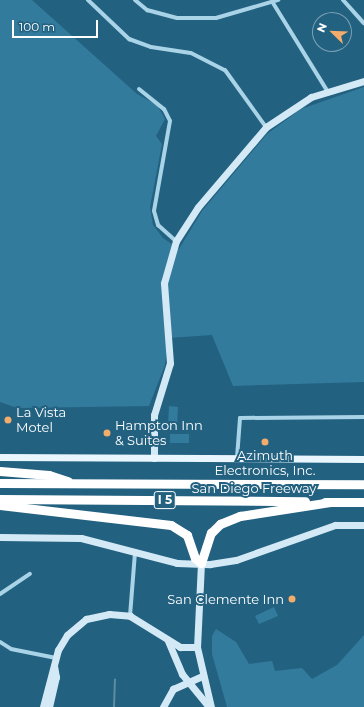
<!DOCTYPE html>
<style>
body{margin:0}
#map{position:relative;width:364px;height:707px;overflow:hidden;background:#236180;font-family:Montserrat,sans-serif}
div>[style]{position:absolute}
.green>*{inset:0;background:#337b9c}
.stream>*{height:1.5px;margin:-0.75px;padding:0 0.75px;transform-origin:0.75px;border-radius:0.75px;background:#5f8ca1}
.street>*{height:4px;margin:-2px;padding:0 2px;transform-origin:2px;border-radius:2px;background:#a9d3e7}
.secondary>*{height:7px;margin:-3.5px;padding:0 3.5px;transform-origin:3.5px;border-radius:3.5px;background:#d3eaf6}
.primary>*{height:7px;margin:-3.5px;padding:0 3.5px;transform-origin:3.5px;border-radius:3.5px;background:#eaf6fd}
.highway>*{height:9px;margin:-4.5px;padding:0 4.5px;transform-origin:4.5px;border-radius:4.5px;background:#fff}
.dots>*{width:11px;height:11px;translate:-50% -50%;box-sizing:border-box;border:2px solid #236180;border-radius:50%}
span{translate:-50% -50%;white-space:nowrap;text-align:center;line-height:1.15;-webkit-text-stroke:4px #236180;paint-order:stroke}
.shield-label span{padding:1px 3px;background:#236180;border:1px solid;border-radius:3px;-webkit-text-stroke-width:0}
.shield-label{font-size:12px;color:#fff;font-weight:700}
.poi-label{font-size:13px;color:#fff}
.left{translate:0 -50%;text-align:left}
.right{translate:-100% -50%;text-align:right}
.street-label{font-size:13px;color:#fff}
.north{position:absolute;left:312px;top:12px;width:40px;height:40px;box-sizing:border-box;background:#236180;border:1px solid #7ba0b3;border-radius:50%;rotate:293deg;font-size:11px;font-weight:700;line-height:16px;text-align:center;color:#fff}
.north::after{content:'';display:block;margin:auto;width:14px;height:18px;background:#f2ac6b;clip-path:polygon(50% 0,100% 100%,50% 72%,0 100%)}
.scale{position:absolute;left:12px;top:20px;width:86px;height:18px;box-sizing:border-box;border:2px solid #fff;border-top:0;padding-left:5px;font-size:12px;line-height:14px;white-space:nowrap;color:#fff;-webkit-text-stroke:3px #236180;paint-order:stroke}
</style>
<div id="map">
<div class="green">
<i style="clip-path:polygon(0 0,32px 0,137px 94px,157px 105px,165px 119px,156px 136px,162px 144px,150px 207px,153px 225px,163px 238px,179px 249px,202px 211px,267px 134px,301px 109px,364px 87px,364px 382px,233px 386px,212px 335px,168px 338px,165px 365px,149px 406px,17px 408px,0 402px)"></i>
<i style="clip-path:polygon(169px 406px,178px 407px,177px 427px,168px 426px)"></i>
<i style="clip-path:polygon(170px 434px,189px 434px,189px 443px,170px 443px)"></i>
<i style="clip-path:polygon(274px 607px,278px 616px,259px 624px,255px 616px)"></i>
<i style="clip-path:polygon(216px 629px,236px 642px,249px 664px,272px 661px,275px 671px,302px 668px,312px 679px,337px 665px,364px 635px,364px 707px,227px 707px,212px 654px,212px 636px)"></i>
</div>
<div class="stream">
<i style="left:114px;top:707px;width:27px;rotate:-88deg"></i>
</div>
<div class="street">
<i style="left:88px;top:0;width:57px;rotate:43.6deg"></i>
<i style="left:129px;top:39px;width:23px;rotate:20deg"></i>
<i style="left:151px;top:47px;width:40px;rotate:8.5deg"></i>
<i style="left:191px;top:53px;width:38px;rotate:27deg"></i>
<i style="left:225px;top:70px;width:70px;rotate:54.3deg"></i>
<i style="left:135px;top:0;width:16px;rotate:40deg"></i>
<i style="left:147px;top:10px;width:31px;rotate:15deg"></i>
<i style="left:177px;top:18px;width:39px"></i>
<i style="left:216px;top:18px;width:65px;rotate:-16.2deg"></i>
<i style="left:343px;top:0;width:31px;rotate:48deg"></i>
<i style="left:273px;top:3px;width:105px;rotate:58.3deg"></i>
<i style="left:139px;top:89px;width:32px;rotate:39deg"></i>
<i style="left:164px;top:109px;width:13px;rotate:63deg"></i>
<i style="left:170px;top:121px;width:91px;rotate:100.1deg"></i>
<i style="left:154px;top:211px;width:15px;rotate:74deg"></i>
<i style="left:158px;top:225px;width:24px;rotate:42deg"></i>
<i style="left:237px;top:458px;width:40px;rotate:-85.7deg"></i>
<i style="left:240px;top:418px;width:124px;rotate:-0.5deg"></i>
<i style="left:0;top:594px;width:36px;rotate:-34deg"></i>
<i style="left:130px;top:616px;width:64px;rotate:-85.5deg"></i>
<i style="left:0;top:642px;width:13px;rotate:32deg"></i>
<i style="left:11px;top:649px;width:46px;rotate:11.3deg"></i>
</div>
<div class="secondary">
<i style="left:154px;top:458px;width:43px;rotate:-90deg"></i>
<i style="left:154px;top:415px;width:54px;rotate:-72.9deg"></i>
<i style="left:170px;top:363px;width:80px;rotate:-94.3deg"></i>
<i style="left:164px;top:283px;width:44px;rotate:-74.1deg"></i>
<i style="left:176px;top:241px;width:40px;rotate:-57.1deg"></i>
<i style="left:198px;top:207px;width:105px;rotate:-49.6deg"></i>
<i style="left:266px;top:127px;width:54px;rotate:-33.7deg"></i>
<i style="left:311px;top:97px;width:55px;rotate:-16.8deg"></i>
<i style="left:0;top:537px;width:81px;rotate:0.7deg"></i>
<i style="left:81px;top:538px;width:99px;rotate:14.6deg"></i>
<i style="left:177px;top:563px;width:33px;rotate:2deg"></i>
<i style="left:210px;top:564px;width:26px;rotate:-9deg"></i>
<i style="left:236px;top:560px;width:105px;rotate:-19.5deg"></i>
<i style="left:335px;top:525px;width:29px"></i>
<i style="left:201px;top:563px;width:84px;rotate:92.7deg"></i>
<i style="left:197px;top:647px;width:62px;rotate:76.9deg"></i>
<i style="left:168px;top:641px;width:36px;rotate:67deg"></i>
<i style="left:182px;top:674px;width:43px;rotate:50.7deg"></i>
<i style="left:43px;top:707px;width:59px;rotate:-75.3deg"></i>
<i style="left:58px;top:650px;width:17px;rotate:-59deg"></i>
<i style="left:67px;top:635px;width:25px;rotate:-40deg"></i>
<i style="left:86px;top:619px;width:24px;rotate:-12deg"></i>
<i style="left:109px;top:614px;width:21px;rotate:5deg"></i>
<i style="left:130px;top:616px;width:59px;rotate:31.8deg"></i>
<i style="left:180px;top:647px;width:17px"></i>
<i style="left:49px;top:707px;width:31px;rotate:-77deg"></i>
<i style="left:56px;top:677px;width:11px;rotate:-100deg"></i>
<i style="left:163px;top:707px;width:21px;rotate:-61deg"></i>
<i style="left:173px;top:689px;width:32px;rotate:-24deg"></i>
</div>
<div class="primary">
<i style="left:0;top:457px;width:364px;rotate:0.3deg"></i>
</div>
<div class="highway">
<i style="left:0;top:471px;width:49px;rotate:4.7deg"></i>
<i style="left:49px;top:475px;width:20px;rotate:18deg"></i>
<i style="left:0;top:483px;width:364px;rotate:0.2deg"></i>
<i style="left:0;top:499px;width:305px;rotate:0.4deg"></i>
<i style="left:325px;top:502px;width:39px"></i>
<i style="left:0;top:505px;width:172px;rotate:6.7deg"></i>
<i style="left:171px;top:525px;width:19px;rotate:32deg"></i>
<i style="left:187px;top:535px;width:24px;rotate:71deg"></i>
<i style="left:195px;top:558px;width:8px;rotate:40deg"></i>
<i style="left:201px;top:563px;width:32px;rotate:-72deg"></i>
<i style="left:211px;top:533px;width:13px;rotate:-45deg"></i>
<i style="left:220px;top:524px;width:22px;rotate:-22deg"></i>
<i style="left:240px;top:516px;width:91px;rotate:-8.8deg"></i>
</div>
<div class="dots">
<i style="left:8px;top:420px;background:#f2ac6b"></i>
<i style="left:107px;top:433px;background:#f2ac6b"></i>
<i style="left:265px;top:442px;background:#f2ac6b"></i>
<i style="left:292px;top:599px;background:#f2ac6b"></i>
</div>
<div class="shield-label">
<span style="left:165px;top:500px">I 5</span>
</div>
<div class="poi-label">
<span class="left" style="left:16px;top:420px">La Vista<br>Motel</span>
<span class="left" style="left:115px;top:433px">Hampton Inn<br>&amp; Suites</span>
<span style="left:265px;top:463px">Azimuth<br>Electronics, Inc.</span>
<span class="right" style="left:284px;top:599px">San Clemente Inn</span>
</div>
<div class="street-label">
<span style="left:254px;top:488px">San Diego Freeway</span>
</div>
<div class="north">N</div>
<div class="scale">100 m</div>
</div>
